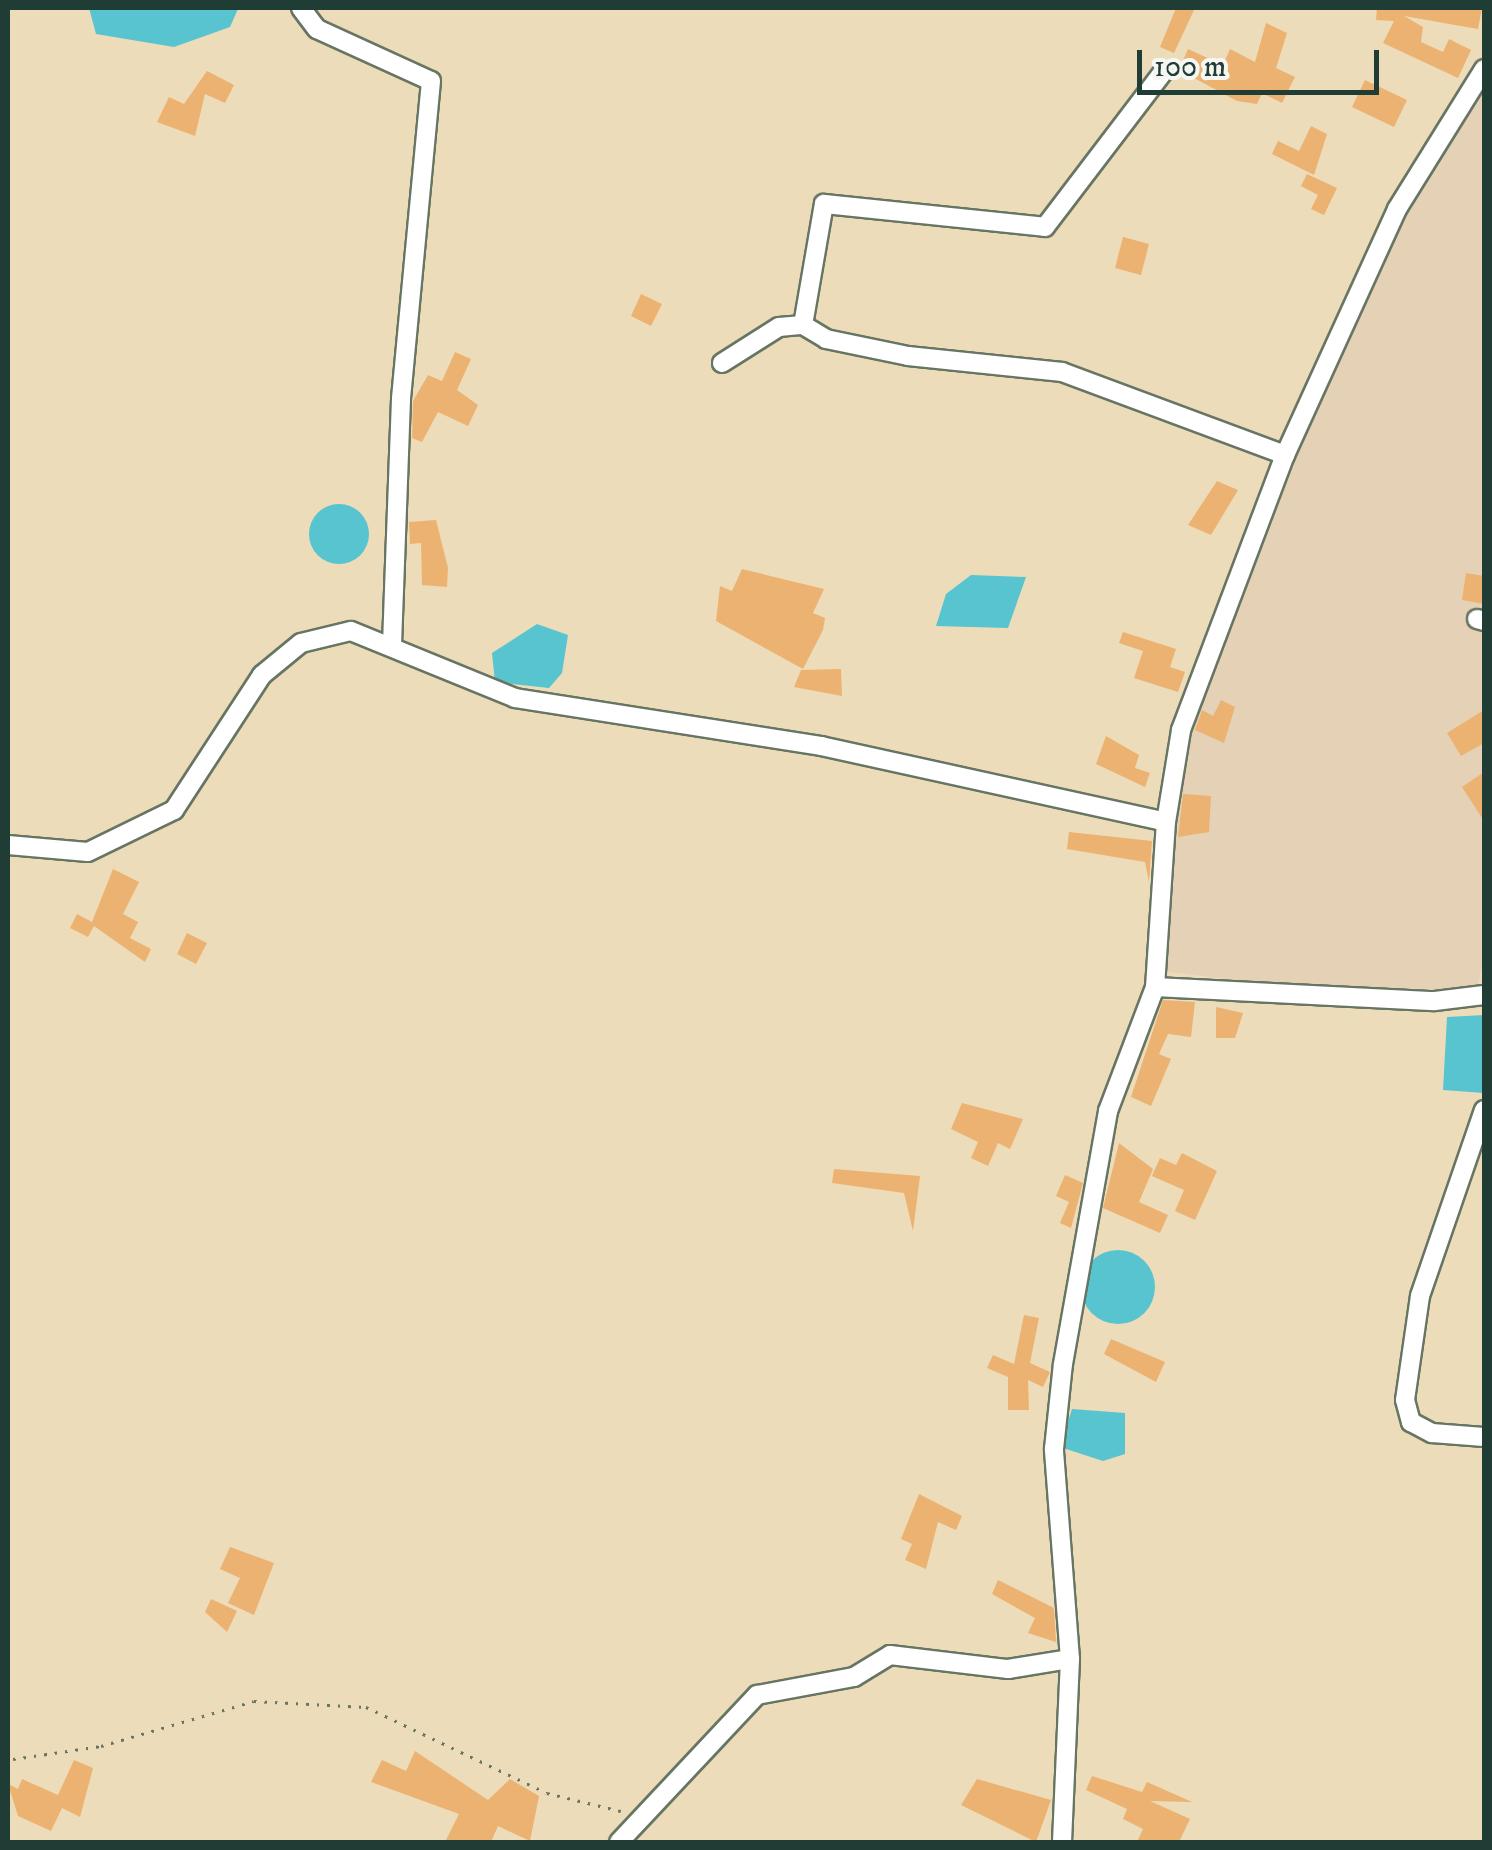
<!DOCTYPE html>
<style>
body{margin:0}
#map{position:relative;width:1492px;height:1850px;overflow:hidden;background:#eddcb9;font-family:"IM FELL DW Pica",serif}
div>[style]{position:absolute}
.built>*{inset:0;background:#e5d1b6}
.water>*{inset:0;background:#57c4cf}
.round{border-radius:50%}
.building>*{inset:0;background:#ebb271}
.path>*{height:2.5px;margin-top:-1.25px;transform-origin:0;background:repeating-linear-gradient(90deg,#677563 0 2.5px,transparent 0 10.5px)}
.roads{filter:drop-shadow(2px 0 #677563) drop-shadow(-2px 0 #677563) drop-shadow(0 2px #677563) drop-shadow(0 -2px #677563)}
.street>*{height:18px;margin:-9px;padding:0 9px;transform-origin:9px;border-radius:9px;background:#fff}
span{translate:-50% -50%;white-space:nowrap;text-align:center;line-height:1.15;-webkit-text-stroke:9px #f6f6f2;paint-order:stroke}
.frame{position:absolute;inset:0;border:10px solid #1f3d34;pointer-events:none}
.scale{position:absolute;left:1137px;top:50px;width:242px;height:45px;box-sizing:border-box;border:5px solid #1f3d34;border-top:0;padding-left:12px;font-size:30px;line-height:35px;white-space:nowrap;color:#1f3d34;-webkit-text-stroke:8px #f6f6f2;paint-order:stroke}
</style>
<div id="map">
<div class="built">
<i style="clip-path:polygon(1484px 79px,1484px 954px,1477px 990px,1278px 985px,1160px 971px,1175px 788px,1218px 651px,1277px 490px,1403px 211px)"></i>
</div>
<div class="water">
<i style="clip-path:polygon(89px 8px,238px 8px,238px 9px,230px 27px,174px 47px,96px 34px)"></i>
<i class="round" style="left:309px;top:504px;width:60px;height:60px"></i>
<i style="clip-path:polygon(971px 575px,1026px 577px,1008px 628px,936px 626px,946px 594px)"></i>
<i style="clip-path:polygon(537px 624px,568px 635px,562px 673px,549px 688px,495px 682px,492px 653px)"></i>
<i style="clip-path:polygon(1484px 1015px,1484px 1093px,1443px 1090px,1447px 1017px)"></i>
<i class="round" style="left:1081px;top:1250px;width:74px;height:74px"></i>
<i style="clip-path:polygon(1072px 1409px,1125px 1413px,1125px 1454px,1103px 1461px,1060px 1447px)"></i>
</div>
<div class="building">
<i style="clip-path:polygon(1176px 8px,1195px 8px,1174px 53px,1160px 47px)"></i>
<i style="clip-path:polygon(1377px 8px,1482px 8px,1478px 29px,1404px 16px,1423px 27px,1421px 42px,1443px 52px,1449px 39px,1471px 50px,1458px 78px,1383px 43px,1394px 21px,1376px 20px)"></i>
<i style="clip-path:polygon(1266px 23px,1287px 33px,1276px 68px,1295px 77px,1282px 103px,1262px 93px,1257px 104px,1237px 101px,1179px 70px,1188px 49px,1223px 65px,1230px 49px,1255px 62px)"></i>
<i style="clip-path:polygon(207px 71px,234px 85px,225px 103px,205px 94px,195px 136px,157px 122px,169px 97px,184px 104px)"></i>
<i style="clip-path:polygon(1365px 80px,1407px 100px,1394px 127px,1352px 107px)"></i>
<i style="clip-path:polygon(1311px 126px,1327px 134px,1314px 175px,1272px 154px,1278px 141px,1299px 151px)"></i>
<i style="clip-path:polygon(1307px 174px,1337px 188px,1324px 215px,1311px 209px,1318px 195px,1301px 186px)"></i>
<i style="clip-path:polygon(1123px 237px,1149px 244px,1141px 275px,1115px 268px)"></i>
<i style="clip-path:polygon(641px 294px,662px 304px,651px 326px,631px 316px)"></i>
<i style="clip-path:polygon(455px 352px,471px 359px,457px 390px,478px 405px,468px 426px,438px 412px,422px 442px,412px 438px,413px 401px,428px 375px,442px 381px)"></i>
<i style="clip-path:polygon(1217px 481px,1238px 490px,1211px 535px,1188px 525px)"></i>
<i style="clip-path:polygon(436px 520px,448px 568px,447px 587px,422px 585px,421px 543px,410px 544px,409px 522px)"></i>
<i style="clip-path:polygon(742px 569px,824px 589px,813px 613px,825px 618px,823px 630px,803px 669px,716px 621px,720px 586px,732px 591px)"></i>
<i style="clip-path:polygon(1466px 573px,1484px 576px,1484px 604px,1462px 600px)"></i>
<i style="clip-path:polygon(1123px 632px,1176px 649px,1170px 667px,1185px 672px,1178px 692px,1134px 678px,1143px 651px,1119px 643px)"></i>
<i style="clip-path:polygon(841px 669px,842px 696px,794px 687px,801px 670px)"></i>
<i style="clip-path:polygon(1221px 700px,1235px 707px,1224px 743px,1195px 730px,1202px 710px,1213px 716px)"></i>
<i style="clip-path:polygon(1484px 710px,1484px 743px,1461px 756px,1447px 733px)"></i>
<i style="clip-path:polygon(1106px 736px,1139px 755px,1135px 768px,1150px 773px,1145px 787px,1096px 764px)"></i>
<i style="clip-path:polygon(1484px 772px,1484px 821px,1462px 787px)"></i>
<i style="clip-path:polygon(1183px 794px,1211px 796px,1209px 832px,1178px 837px)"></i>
<i style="clip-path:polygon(1069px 832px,1152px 841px,1149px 882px,1145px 862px,1067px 849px)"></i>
<i style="clip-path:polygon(113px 869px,139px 882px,123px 914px,138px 922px,130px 938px,151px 949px,145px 962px,94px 926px,88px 937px,70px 928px,77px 914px,92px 922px)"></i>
<i style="clip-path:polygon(187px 933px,207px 943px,196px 964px,177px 954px)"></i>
<i style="clip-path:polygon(1163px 1000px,1195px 1002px,1191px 1037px,1168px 1034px,1159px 1054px,1171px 1059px,1151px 1106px,1131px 1097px)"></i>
<i style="clip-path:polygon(1216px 1007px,1243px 1013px,1235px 1038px,1216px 1038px)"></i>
<i style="clip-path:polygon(962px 1103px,1023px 1119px,1010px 1149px,998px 1143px,988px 1166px,971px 1158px,978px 1142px,951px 1129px)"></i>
<i style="clip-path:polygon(1119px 1143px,1153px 1169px,1139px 1202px,1168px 1215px,1160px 1233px,1103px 1208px)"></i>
<i style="clip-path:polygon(1182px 1153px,1217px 1171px,1195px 1220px,1175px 1211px,1184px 1190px,1152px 1176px,1160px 1158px,1176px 1165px)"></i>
<i style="clip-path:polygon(834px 1169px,920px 1176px,913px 1231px,904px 1193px,832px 1183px)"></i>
<i style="clip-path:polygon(1065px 1175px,1083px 1183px,1071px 1228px,1060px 1223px,1069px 1202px,1056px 1196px)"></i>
<i style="clip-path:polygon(1024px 1315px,1039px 1318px,1030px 1363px,1050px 1372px,1043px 1387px,1028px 1380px,1029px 1410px,1008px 1410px,1008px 1377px,987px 1368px,993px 1355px,1014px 1364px)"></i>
<i style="clip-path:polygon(1111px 1339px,1165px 1362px,1156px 1382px,1104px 1354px)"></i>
<i style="clip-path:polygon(919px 1494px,962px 1516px,956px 1530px,938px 1522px,926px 1569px,905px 1560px,912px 1544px,901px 1539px)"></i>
<i style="clip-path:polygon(230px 1547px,274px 1563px,254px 1615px,228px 1603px,240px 1578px,220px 1569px)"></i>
<i style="clip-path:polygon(998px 1580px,1054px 1608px,1056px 1642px,1028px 1633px,1035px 1618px,992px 1594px)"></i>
<i style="clip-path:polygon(211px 1599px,237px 1611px,227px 1632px,205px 1612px)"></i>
<i style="clip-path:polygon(415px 1751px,488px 1800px,510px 1779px,539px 1796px,530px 1841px,498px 1826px,491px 1842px,445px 1842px,459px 1814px,371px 1782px,382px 1760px,406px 1771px)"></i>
<i style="clip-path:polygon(74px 1760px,93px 1768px,80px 1817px,62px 1808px,51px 1831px,18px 1816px,8px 1784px,18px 1789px,22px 1779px,58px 1795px)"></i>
<i style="clip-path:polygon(1092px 1776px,1142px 1792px,1147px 1782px,1192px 1802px,1150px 1801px,1190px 1819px,1179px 1842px,1137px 1842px,1143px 1829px,1123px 1819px,1127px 1809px,1086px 1790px)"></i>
<i style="clip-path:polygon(977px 1779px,1051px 1800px,1036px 1842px,961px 1805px)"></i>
</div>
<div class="path">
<i style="left:13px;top:1759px;width:89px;rotate:-8.4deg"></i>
<i style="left:101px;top:1746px;width:159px;rotate:-16.4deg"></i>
<i style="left:254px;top:1701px;width:112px;rotate:3.1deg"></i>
<i style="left:366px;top:1707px;width:200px;rotate:25.4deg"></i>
<i style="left:547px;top:1793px;width:76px;rotate:13.7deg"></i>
</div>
<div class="roads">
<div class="street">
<i style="left:301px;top:8px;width:26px;rotate:53deg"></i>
<i style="left:317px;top:29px;width:125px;rotate:24.5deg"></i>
<i style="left:431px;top:81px;width:319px;rotate:95.4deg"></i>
<i style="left:401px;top:399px;width:243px;rotate:92.1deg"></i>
<i style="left:803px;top:325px;width:123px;rotate:-80.2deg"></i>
<i style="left:824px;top:204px;width:222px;rotate:5.9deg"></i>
<i style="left:1045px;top:227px;width:195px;rotate:-52.7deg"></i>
<i style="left:722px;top:363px;width:67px;rotate:-32.3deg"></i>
<i style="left:779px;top:327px;width:24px;rotate:-5deg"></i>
<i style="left:803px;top:325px;width:27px;rotate:31deg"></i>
<i style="left:826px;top:339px;width:84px;rotate:11.7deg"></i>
<i style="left:908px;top:356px;width:155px;rotate:5.9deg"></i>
<i style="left:1062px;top:372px;width:238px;rotate:20.4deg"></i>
<i style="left:1477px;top:619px;width:7px;rotate:16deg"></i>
<i style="left:8px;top:845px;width:80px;rotate:5deg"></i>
<i style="left:88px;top:852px;width:96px;rotate:-26deg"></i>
<i style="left:174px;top:810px;width:161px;rotate:-56.9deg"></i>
<i style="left:262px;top:675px;width:50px;rotate:-39.4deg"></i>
<i style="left:301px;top:643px;width:51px;rotate:-13.5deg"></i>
<i style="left:351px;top:631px;width:177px;rotate:22.2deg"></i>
<i style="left:515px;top:698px;width:310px;rotate:8.9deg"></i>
<i style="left:821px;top:746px;width:353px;rotate:12.4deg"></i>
<i style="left:1166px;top:822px;width:93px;rotate:-80.7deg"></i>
<i style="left:1181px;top:730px;width:294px;rotate:-69.3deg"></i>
<i style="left:1285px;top:455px;width:270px;rotate:-65.5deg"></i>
<i style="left:1397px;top:209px;width:165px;rotate:-58.1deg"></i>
<i style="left:1155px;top:987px;width:280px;rotate:2.9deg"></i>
<i style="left:1435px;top:1001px;width:49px;rotate:-7deg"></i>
<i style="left:1484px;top:1110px;width:197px;rotate:109deg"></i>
<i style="left:1420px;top:1296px;width:105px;rotate:98.2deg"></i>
<i style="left:1405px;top:1400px;width:23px;rotate:75deg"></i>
<i style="left:1411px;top:1422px;width:24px;rotate:28deg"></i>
<i style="left:1432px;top:1433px;width:52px;rotate:4.4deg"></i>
<i style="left:619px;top:1842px;width:202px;rotate:-46.8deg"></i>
<i style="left:757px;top:1695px;width:99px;rotate:-10.5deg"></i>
<i style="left:854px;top:1677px;width:42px;rotate:-31.4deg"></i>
<i style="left:890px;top:1655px;width:119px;rotate:6.8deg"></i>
<i style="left:1008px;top:1669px;width:63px;rotate:-9.2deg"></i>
<i style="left:1070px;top:1659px;width:211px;rotate:-94.4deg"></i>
<i style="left:1054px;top:1449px;width:85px;rotate:-84deg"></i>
<i style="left:1063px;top:1364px;width:257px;rotate:-79.9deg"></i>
<i style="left:1108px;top:1111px;width:133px;rotate:-69.2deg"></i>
<i style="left:1155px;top:987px;width:165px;rotate:-86.2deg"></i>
<i style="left:1062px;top:1842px;width:183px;rotate:-87.5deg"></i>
</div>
</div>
<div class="frame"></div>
<div class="scale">100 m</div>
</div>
